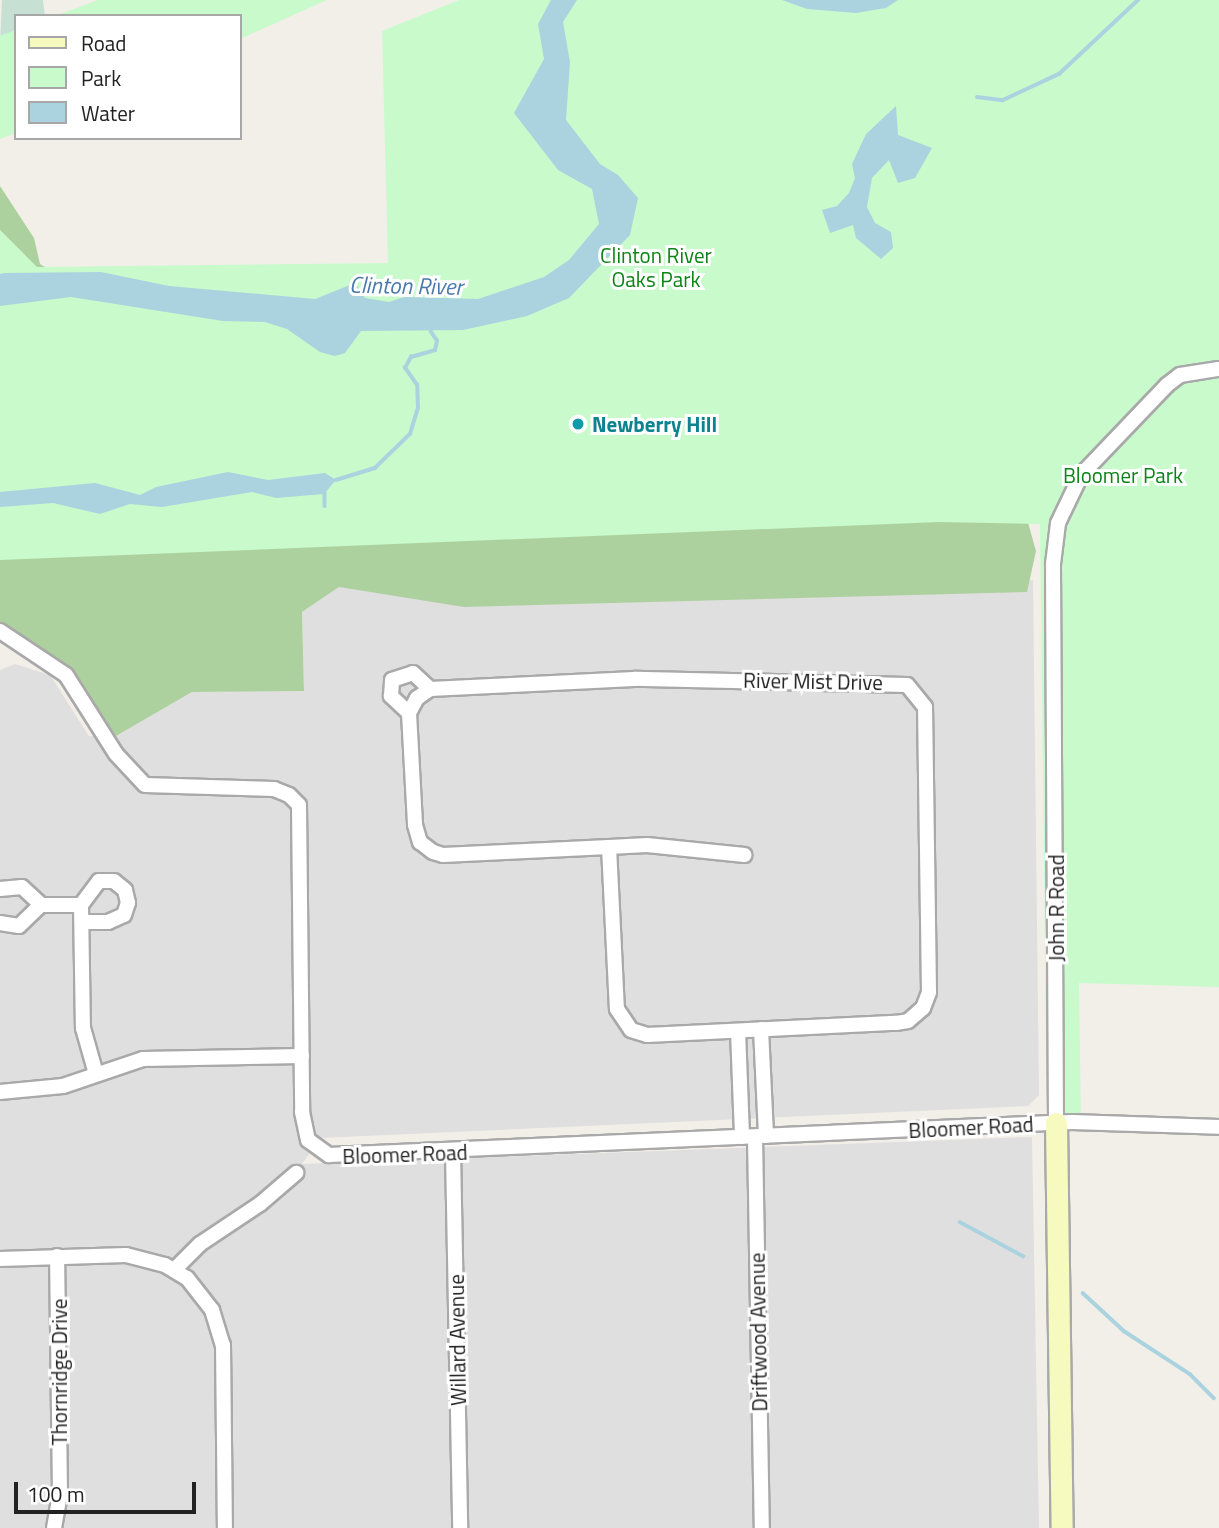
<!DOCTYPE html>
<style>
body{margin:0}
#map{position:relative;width:1219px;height:1528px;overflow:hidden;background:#f2efe9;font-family:"Titillium Web",sans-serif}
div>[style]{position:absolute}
.residential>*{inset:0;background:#e0dfdf}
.forest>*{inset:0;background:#add19e}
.wetland>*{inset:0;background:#c6e0d4}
.park>*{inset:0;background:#c8facc}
.water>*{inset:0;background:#aad3df}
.stream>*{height:3.5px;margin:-1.75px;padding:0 1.75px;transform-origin:1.75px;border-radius:1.75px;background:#aad3df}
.roads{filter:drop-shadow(2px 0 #a9a9a9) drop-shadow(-2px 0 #a9a9a9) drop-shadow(0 2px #a9a9a9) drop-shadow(0 -2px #a9a9a9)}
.street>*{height:14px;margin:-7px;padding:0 7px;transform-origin:7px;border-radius:7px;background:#fff}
.secondary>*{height:21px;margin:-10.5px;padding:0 10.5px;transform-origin:10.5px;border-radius:10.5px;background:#f7fabf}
.dots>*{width:19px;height:19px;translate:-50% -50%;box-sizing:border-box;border:4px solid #fff;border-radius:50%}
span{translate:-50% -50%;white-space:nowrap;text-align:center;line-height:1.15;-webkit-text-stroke:6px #fff;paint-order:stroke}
.park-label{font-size:21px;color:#0c8416}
.culture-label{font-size:21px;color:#0d838f;font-weight:700}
.left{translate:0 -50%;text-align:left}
.street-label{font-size:21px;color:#222}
.water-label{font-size:23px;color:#4a7aab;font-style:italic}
.legend{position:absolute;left:14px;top:14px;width:228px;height:126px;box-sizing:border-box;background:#fff;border:2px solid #a7a7a7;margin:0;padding:9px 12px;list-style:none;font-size:21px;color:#222}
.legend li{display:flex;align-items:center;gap:14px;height:35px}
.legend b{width:35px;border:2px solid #a7a7a7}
.scale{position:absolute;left:14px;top:1482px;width:182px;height:32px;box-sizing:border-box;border:4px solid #222;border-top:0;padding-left:9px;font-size:21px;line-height:24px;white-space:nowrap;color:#222;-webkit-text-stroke:5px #fff;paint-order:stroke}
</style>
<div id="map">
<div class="residential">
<i style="clip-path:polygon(1033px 580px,1039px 1095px,1028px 1106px,320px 1138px,302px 1164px,1032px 1137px,1039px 1528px,0 1528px,0 670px,15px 664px,50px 675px,89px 736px,116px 736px,192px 692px,304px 691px,302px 612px,339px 587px)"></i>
</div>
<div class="forest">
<i style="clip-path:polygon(1219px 0,1022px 501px,1036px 551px,1027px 592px,464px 607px,339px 587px,302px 612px,304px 691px,192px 692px,116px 736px,66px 675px,0 631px,0 186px,34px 238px,40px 264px,60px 276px,291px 318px)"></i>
</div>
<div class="wetland">
<i style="clip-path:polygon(2px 0,43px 0,45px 16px,16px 16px,16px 42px,0 45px)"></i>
</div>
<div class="park">
<i style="clip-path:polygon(98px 0,327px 0,240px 39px,240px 16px,55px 16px)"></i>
<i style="clip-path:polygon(459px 0,1219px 0,1219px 987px,1079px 983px,1081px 1121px,1047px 1121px,1040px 524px,939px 522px,0 560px,0 230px,37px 267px,388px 263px,382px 31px)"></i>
<i style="clip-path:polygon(16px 30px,16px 133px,0 139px,0 36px)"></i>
</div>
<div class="water">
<i style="clip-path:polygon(551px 0,577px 0,563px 22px,570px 62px,566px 120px,600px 164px,618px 175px,638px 198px,630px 235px,569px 298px,527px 316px,463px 330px,361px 331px,345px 353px,335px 356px,320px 352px,287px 329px,265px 322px,223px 321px,71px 297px,0 306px,0 274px,4px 273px,101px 272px,169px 286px,315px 299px,355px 283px,365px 298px,389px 302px,404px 297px,478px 299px,544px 277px,569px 260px,599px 224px,592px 189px,558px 170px,514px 113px,544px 59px,538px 24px)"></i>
<i style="clip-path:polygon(782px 0,898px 0,886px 8px,856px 13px,807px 9px)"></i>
<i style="clip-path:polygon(896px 106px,898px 135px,932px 148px,915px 178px,898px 183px,889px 160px,872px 178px,867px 207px,875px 223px,891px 232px,893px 248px,881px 259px,856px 238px,853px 225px,830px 233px,822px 210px,837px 206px,849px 193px,855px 178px,852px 164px,866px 134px)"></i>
<i style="clip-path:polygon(228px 472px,268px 480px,325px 473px,336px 480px,324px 494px,276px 498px,252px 492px,162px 507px,130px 504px,100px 514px,53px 503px,0 507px,0 492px,95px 483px,140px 495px,156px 487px)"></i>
</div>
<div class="stream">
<i style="left:977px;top:97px;width:26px;rotate:7deg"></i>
<i style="left:1003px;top:100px;width:62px;rotate:-24.9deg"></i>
<i style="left:1059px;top:74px;width:108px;rotate:-43.1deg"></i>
<i style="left:336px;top:480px;width:41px;rotate:-17.1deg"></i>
<i style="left:375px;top:468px;width:49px;rotate:-44.2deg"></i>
<i style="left:410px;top:434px;width:27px;rotate:-73deg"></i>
<i style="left:418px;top:408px;width:23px;rotate:-92deg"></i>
<i style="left:417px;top:385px;width:21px;rotate:-125deg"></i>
<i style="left:405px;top:368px;width:13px;rotate:-61deg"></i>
<i style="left:411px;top:357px;width:25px;rotate:-16deg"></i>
<i style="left:435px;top:350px;width:9px;rotate:-77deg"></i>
<i style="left:437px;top:341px;width:11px;rotate:-124deg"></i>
<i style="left:325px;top:493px;width:13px;rotate:90deg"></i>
<i style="left:960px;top:1222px;width:72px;rotate:28.4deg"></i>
<i style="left:1083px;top:1293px;width:56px;rotate:42.8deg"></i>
<i style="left:1124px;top:1331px;width:79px;rotate:33.1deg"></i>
<i style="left:1190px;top:1374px;width:34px;rotate:45deg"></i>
</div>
<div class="roads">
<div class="street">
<i style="left:0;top:631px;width:79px;rotate:33.7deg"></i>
<i style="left:66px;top:675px;width:93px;rotate:57.7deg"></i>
<i style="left:116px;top:754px;width:42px;rotate:46.9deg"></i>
<i style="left:145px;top:785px;width:129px;rotate:1.8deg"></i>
<i style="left:274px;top:789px;width:16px;rotate:22deg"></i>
<i style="left:289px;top:795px;width:14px;rotate:45deg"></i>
<i style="left:299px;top:805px;width:307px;rotate:89.4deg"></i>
<i style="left:302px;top:1112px;width:29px;rotate:78deg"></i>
<i style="left:308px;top:1140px;width:26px;rotate:36deg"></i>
<i style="left:329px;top:1155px;width:744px;rotate:-2.54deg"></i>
<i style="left:1072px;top:1122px;width:147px;rotate:1.9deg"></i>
<i style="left:409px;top:713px;width:25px;rotate:-137deg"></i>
<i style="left:391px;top:696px;width:16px;rotate:-86deg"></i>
<i style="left:392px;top:680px;width:22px;rotate:-18deg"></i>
<i style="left:413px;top:673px;width:23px;rotate:43deg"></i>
<i style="left:609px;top:847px;width:162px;rotate:87.2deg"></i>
<i style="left:617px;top:1009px;width:25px;rotate:56deg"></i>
<i style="left:631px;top:1030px;width:17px;rotate:17deg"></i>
<i style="left:647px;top:1035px;width:249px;rotate:-2.8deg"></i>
<i style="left:896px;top:1023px;width:12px;rotate:-9deg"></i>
<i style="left:908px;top:1021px;width:20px;rotate:-41deg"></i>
<i style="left:923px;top:1008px;width:17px;rotate:-69deg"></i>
<i style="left:929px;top:992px;width:285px;rotate:-90.8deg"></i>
<i style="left:925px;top:707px;width:28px;rotate:-129deg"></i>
<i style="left:907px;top:685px;width:273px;rotate:-178.7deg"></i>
<i style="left:634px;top:679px;width:204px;rotate:177.2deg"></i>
<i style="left:430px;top:689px;width:16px;rotate:145deg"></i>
<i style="left:417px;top:698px;width:17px;rotate:118deg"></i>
<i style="left:409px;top:713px;width:112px;rotate:86.9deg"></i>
<i style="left:415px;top:825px;width:18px;rotate:74deg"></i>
<i style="left:420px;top:842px;width:16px;rotate:38deg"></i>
<i style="left:433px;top:852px;width:10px;rotate:17deg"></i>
<i style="left:443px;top:855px;width:166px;rotate:-2.8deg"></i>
<i style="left:609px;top:847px;width:38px;rotate:-3deg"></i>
<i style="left:647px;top:845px;width:98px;rotate:5.9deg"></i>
<i style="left:0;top:889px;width:22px;rotate:-5deg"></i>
<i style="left:22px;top:887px;width:26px;rotate:43deg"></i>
<i style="left:41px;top:905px;width:40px"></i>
<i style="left:82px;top:922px;width:26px"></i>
<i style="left:108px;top:922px;width:17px;rotate:-24deg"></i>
<i style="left:124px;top:915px;width:13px;rotate:-72deg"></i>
<i style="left:128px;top:903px;width:13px;rotate:-103deg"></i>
<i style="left:125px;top:890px;width:14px;rotate:-141deg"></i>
<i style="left:114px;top:881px;width:15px;rotate:180deg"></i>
<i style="left:99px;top:881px;width:30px;rotate:127deg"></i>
<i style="left:81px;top:905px;width:123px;rotate:89.1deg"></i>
<i style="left:83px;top:1028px;width:48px;rotate:74.2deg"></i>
<i style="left:0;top:923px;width:19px;rotate:9deg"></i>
<i style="left:19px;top:926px;width:30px;rotate:-44deg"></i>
<i style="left:761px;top:1029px;width:107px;rotate:87.3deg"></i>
<i style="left:738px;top:1031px;width:106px;rotate:87.8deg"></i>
<i style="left:0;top:1092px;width:63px;rotate:-5.4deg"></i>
<i style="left:63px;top:1086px;width:84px;rotate:-18.6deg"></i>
<i style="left:143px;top:1059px;width:159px;rotate:-1.1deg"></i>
<i style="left:1056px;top:1123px;width:559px;rotate:-90.31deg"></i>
<i style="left:1053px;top:564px;width:41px;rotate:-83deg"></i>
<i style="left:1058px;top:523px;width:53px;rotate:-64.4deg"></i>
<i style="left:1081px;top:475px;width:124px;rotate:-46.3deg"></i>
<i style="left:1167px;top:385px;width:16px;rotate:-38deg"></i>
<i style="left:1180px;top:375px;width:39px;rotate:-9deg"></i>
<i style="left:755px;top:1137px;width:391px;rotate:89deg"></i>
<i style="left:453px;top:1152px;width:376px;rotate:88.9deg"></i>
<i style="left:0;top:1259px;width:126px;rotate:-1.8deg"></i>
<i style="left:126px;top:1255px;width:40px;rotate:14.4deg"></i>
<i style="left:165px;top:1265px;width:26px;rotate:31deg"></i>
<i style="left:187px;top:1278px;width:41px;rotate:52deg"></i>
<i style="left:212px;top:1310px;width:37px;rotate:73deg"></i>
<i style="left:223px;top:1345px;width:183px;rotate:89.4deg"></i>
<i style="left:175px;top:1269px;width:35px;rotate:-45deg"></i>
<i style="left:200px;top:1244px;width:72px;rotate:-33.7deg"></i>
<i style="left:260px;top:1204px;width:48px;rotate:-40.7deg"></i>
<i style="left:54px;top:1528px;width:34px;rotate:-80deg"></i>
<i style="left:60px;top:1495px;width:239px;rotate:-90.7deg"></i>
</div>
<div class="secondary">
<i style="left:1056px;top:1123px;width:405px;rotate:89.2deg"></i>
</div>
</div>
<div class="dots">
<i style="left:578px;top:424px;background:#0f9aa8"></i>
</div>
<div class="park-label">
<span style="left:656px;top:267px">Clinton River<br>Oaks Park</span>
<span style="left:1123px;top:475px">Bloomer Park</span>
</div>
<div class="culture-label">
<span class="left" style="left:592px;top:424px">Newberry Hill</span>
</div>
<div class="street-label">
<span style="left:813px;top:681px;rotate:1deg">River Mist Drive</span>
<span style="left:1056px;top:908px;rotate:-90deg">John R Road</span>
<span style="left:971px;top:1127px;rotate:-3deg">Bloomer Road</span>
<span style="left:405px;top:1154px;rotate:-2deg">Bloomer Road</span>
<span style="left:758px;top:1332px;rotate:-91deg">Driftwood Avenue</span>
<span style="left:457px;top:1340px;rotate:-91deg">Willard Avenue</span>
<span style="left:59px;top:1372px;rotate:-90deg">Thornridge Drive</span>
</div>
<div class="water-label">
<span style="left:406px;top:286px;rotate:1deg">Clinton River</span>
</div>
<ul class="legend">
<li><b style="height:9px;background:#f7fabf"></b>Road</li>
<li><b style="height:19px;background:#c8facc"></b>Park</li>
<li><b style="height:19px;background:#aad3df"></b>Water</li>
</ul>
<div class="scale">100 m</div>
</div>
